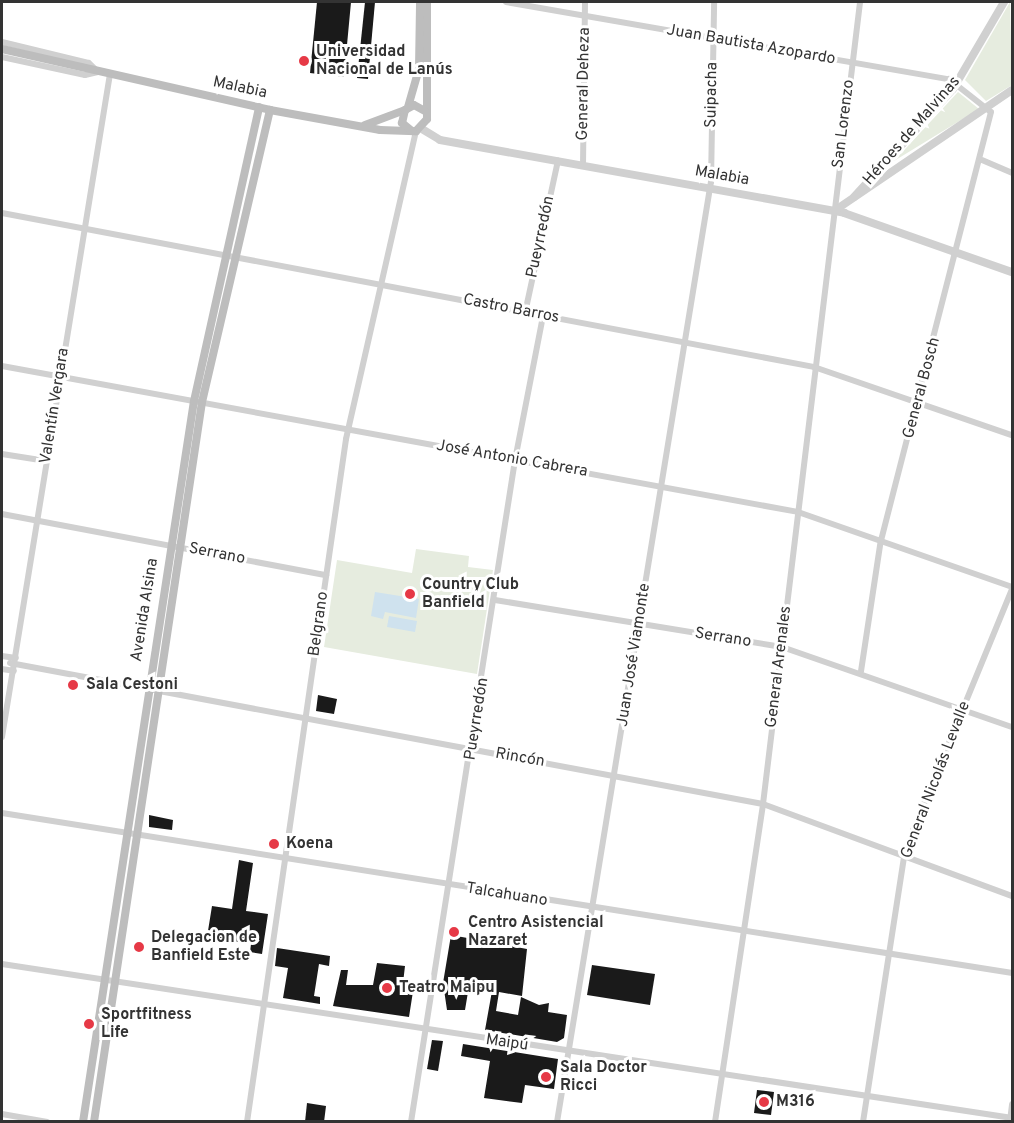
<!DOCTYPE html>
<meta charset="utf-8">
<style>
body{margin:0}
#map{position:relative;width:1014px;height:1123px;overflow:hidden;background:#fff;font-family:Overpass,sans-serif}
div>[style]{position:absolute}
.green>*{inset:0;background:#e6ecdf}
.water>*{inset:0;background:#cfe2ee}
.building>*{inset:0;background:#1a1a1a}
.minor>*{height:6px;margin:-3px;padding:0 3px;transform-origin:3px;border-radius:3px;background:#d0d0d0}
.tertiary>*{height:8px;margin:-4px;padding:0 4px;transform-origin:4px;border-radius:4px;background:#d0d0d0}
.secondary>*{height:8px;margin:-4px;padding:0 4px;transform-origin:4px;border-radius:4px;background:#bdbdbd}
.dots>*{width:16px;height:16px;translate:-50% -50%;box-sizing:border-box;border:3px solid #fff;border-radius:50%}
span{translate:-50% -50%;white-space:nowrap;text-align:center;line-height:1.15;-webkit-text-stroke:6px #fff;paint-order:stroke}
.street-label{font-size:16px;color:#333}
.poi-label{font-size:16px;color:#333;font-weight:700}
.left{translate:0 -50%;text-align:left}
.frame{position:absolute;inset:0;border:3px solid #333;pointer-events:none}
</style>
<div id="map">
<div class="green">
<i style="clip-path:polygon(1010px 2px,1012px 85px,986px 101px,965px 80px)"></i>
<i style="clip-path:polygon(958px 92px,979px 109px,894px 161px)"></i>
<i style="clip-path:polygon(416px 549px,469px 556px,468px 567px,493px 570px,477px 674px,324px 647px,337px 560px,412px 573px)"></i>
</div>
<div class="water">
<i style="clip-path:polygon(375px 592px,419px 599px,416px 618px,385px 612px,383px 619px,371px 616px)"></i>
<i style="clip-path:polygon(389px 616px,417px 621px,415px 632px,387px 627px)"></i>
</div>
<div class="building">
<i style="clip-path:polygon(317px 2px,351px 2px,344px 77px,310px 73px)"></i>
<i style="clip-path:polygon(365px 2px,375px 2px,368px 79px,357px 78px)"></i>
<i style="clip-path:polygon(318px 695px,337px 699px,334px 714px,316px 711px)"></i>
<i style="clip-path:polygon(149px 815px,173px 820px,172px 830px,149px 827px)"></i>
<i style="clip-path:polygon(239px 860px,253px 863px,246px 911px,268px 914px,262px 954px,250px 952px,251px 944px,207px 937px,212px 906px,232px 909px)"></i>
<i style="clip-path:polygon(451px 935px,527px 949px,522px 996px,499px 992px,496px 1011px,518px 1015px,521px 997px,539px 1005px,549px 1003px,548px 1012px,567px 1015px,564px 1038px,557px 1042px,485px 1030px,492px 991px,469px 986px,465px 1010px,447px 1010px,443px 983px)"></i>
<i style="clip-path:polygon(277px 948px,330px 956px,329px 966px,319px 964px,314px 996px,320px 997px,320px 1004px,283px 998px,288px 968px,275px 966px)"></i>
<i style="clip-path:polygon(377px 963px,405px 966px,403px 983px,414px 985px,409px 1017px,333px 1006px,341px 970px,348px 970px,346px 985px,373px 985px)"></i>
<i style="clip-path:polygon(592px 965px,655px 974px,650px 1005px,587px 995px)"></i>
<i style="clip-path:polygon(432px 1040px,443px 1041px,438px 1071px,427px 1069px)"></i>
<i style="clip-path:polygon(463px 1044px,558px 1059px,554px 1089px,525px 1085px,522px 1103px,484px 1098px,490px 1061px,461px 1056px)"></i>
<i style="clip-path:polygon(757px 1090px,774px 1092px,771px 1115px,754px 1113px)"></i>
<i style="clip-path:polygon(307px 1103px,326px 1106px,324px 1122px,305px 1122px)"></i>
</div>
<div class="minor">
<i style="left:506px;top:2px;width:450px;rotate:9.9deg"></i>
<i style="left:949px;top:79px;width:53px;rotate:38.2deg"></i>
<i style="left:991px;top:112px;width:441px;rotate:104.4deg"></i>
<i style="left:881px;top:539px;width:134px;rotate:98.6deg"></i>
<i style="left:2px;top:42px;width:89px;rotate:13.6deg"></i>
<i style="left:89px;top:63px;width:8px;rotate:45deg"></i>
<i style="left:2px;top:57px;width:85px;rotate:12.2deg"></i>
<i style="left:85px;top:75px;width:13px;rotate:-13deg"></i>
<i style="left:982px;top:160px;width:33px;rotate:23deg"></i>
<i style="left:583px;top:166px;width:164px;rotate:-89.3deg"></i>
<i style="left:2px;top:213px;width:826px;rotate:10.74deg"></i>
<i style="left:814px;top:367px;width:209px;rotate:19deg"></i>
<i style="left:525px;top:313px;width:156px;rotate:-77.8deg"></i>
<i style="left:2px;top:366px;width:809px;rotate:10.39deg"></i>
<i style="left:798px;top:512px;width:227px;rotate:19.3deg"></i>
<i style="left:2px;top:454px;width:45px;rotate:9deg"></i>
<i style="left:2px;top:514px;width:330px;rotate:10.7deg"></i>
<i style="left:495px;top:600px;width:291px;rotate:9.3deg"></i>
<i style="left:782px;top:647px;width:244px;rotate:19.2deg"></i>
<i style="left:2px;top:656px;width:14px;rotate:8deg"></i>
<i style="left:10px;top:663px;width:766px;rotate:10.61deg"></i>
<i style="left:763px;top:804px;width:265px;rotate:20.3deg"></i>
<i style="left:2px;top:669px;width:12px;rotate:9deg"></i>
<i style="left:2px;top:737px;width:672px;rotate:-80.75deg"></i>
<i style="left:2px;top:813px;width:1023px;rotate:9deg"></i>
<i style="left:2px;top:964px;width:1022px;rotate:8.67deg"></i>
<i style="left:2px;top:1114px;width:46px;rotate:10.1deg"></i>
<i style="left:1010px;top:1121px;width:17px;rotate:-83deg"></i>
<i style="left:247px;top:1122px;width:690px;rotate:-81.75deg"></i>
<i style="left:346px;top:439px;width:316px;rotate:-77.2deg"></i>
<i style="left:411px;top:1122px;width:670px;rotate:-81.07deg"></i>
<i style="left:515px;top:460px;width:147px;rotate:-79deg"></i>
<i style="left:557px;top:1122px;width:953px;rotate:-80.7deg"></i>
<i style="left:711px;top:182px;width:180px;rotate:-89deg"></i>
<i style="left:715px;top:1122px;width:322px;rotate:-81.4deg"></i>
<i style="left:763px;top:804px;width:808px;rotate:-83.1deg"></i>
<i style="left:863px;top:1122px;width:275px;rotate:-81.2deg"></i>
<i style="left:905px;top:850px;width:282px;rotate:-67.7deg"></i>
</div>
<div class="tertiary">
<i style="left:422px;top:129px;width:21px;rotate:31deg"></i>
<i style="left:440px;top:140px;width:411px;rotate:10.2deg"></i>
<i style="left:844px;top:213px;width:178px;rotate:19.4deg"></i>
<i style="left:854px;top:197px;width:147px;rotate:-47.5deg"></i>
<i style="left:953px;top:89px;width:101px;rotate:-59.6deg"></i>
<i style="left:834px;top:211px;width:215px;rotate:-34.2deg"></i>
</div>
<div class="secondary">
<i style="left:2px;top:49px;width:275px;rotate:12.8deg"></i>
<i style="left:270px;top:110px;width:112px;rotate:10.3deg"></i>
<i style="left:380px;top:130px;width:36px;rotate:2deg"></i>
<i style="left:416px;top:131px;width:16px;rotate:-47deg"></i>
<i style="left:427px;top:119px;width:117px;rotate:-90deg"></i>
<i style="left:408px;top:107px;width:40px;rotate:-74deg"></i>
<i style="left:419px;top:69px;width:67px;rotate:-89.1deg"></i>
<i style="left:365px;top:125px;width:43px;rotate:-20.6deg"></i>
<i style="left:412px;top:131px;width:13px;rotate:-141deg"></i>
<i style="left:402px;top:123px;width:13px;rotate:-77deg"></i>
<i style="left:405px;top:110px;width:10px;rotate:-29deg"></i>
<i style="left:414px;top:105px;width:13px;rotate:29deg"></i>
<i style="left:83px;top:1122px;width:729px;rotate:-81.25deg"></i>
<i style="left:194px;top:401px;width:301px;rotate:-77.5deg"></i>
<i style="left:94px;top:1122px;width:728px;rotate:-81.47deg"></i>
<i style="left:202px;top:402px;width:300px;rotate:-76.9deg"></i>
</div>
<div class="dots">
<i style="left:304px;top:61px;background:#e63946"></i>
<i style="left:410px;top:594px;background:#e63946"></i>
<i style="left:73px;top:685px;background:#e63946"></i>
<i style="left:274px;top:844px;background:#e63946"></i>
<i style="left:454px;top:932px;background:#e63946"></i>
<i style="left:139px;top:947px;background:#e63946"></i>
<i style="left:387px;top:988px;background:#e63946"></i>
<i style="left:89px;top:1024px;background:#e63946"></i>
<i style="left:546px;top:1077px;background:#e63946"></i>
<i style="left:764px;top:1102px;background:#e63946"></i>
</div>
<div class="street-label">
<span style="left:751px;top:45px;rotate:10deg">Juan Bautista Azopardo</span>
<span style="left:584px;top:84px;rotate:-89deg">General Deheza</span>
<span style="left:240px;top:88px;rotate:12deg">Malabia</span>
<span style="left:712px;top:95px;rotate:-89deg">Suipacha</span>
<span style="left:844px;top:124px;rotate:-83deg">San Lorenzo</span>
<span style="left:912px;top:131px;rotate:-49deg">Héroes de Malvinas</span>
<span style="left:722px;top:176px;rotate:10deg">Malabia</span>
<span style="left:541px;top:237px;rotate:-78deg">Pueyrredón</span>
<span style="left:511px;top:309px;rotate:11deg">Castro Barros</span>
<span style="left:922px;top:388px;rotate:-75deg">General Bosch</span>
<span style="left:55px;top:406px;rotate:-81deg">Valentín Vergara</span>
<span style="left:512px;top:459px;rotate:10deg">José Antonio Cabrera</span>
<span style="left:217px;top:554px;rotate:11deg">Serrano</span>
<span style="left:145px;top:610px;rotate:-81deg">Avenida Alsina</span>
<span style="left:319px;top:624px;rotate:-82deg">Belgrano</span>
<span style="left:723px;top:638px;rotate:9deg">Serrano</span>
<span style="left:634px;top:655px;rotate:-81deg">Juan José Viamonte</span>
<span style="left:779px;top:667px;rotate:-83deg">General Arenales</span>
<span style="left:477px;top:719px;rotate:-81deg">Pueyrredón</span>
<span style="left:520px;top:758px;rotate:10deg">Rincón</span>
<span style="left:936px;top:780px;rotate:-69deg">General Nicolás Levalle</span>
<span style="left:507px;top:895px;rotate:9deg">Talcahuano</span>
<span style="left:507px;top:1043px;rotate:8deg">Maipú</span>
</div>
<div class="poi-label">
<span class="left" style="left:316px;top:61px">Universidad<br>Nacional de Lanús</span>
<span class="left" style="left:422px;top:594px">Country Club<br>Banfield</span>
<span class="left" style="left:86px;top:685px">Sala Cestoni</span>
<span class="left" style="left:286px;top:844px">Koena</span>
<span class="left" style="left:468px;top:932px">Centro Asistencial<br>Nazaret</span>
<span class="left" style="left:151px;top:947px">Delegacion de<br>Banfield Este</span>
<span class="left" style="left:399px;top:988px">Teatro Maipu</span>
<span class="left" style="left:101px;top:1024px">Sportfitness<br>Life</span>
<span class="left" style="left:560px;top:1077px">Sala Doctor<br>Ricci</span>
<span class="left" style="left:776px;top:1102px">M316</span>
</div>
<div class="frame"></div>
</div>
